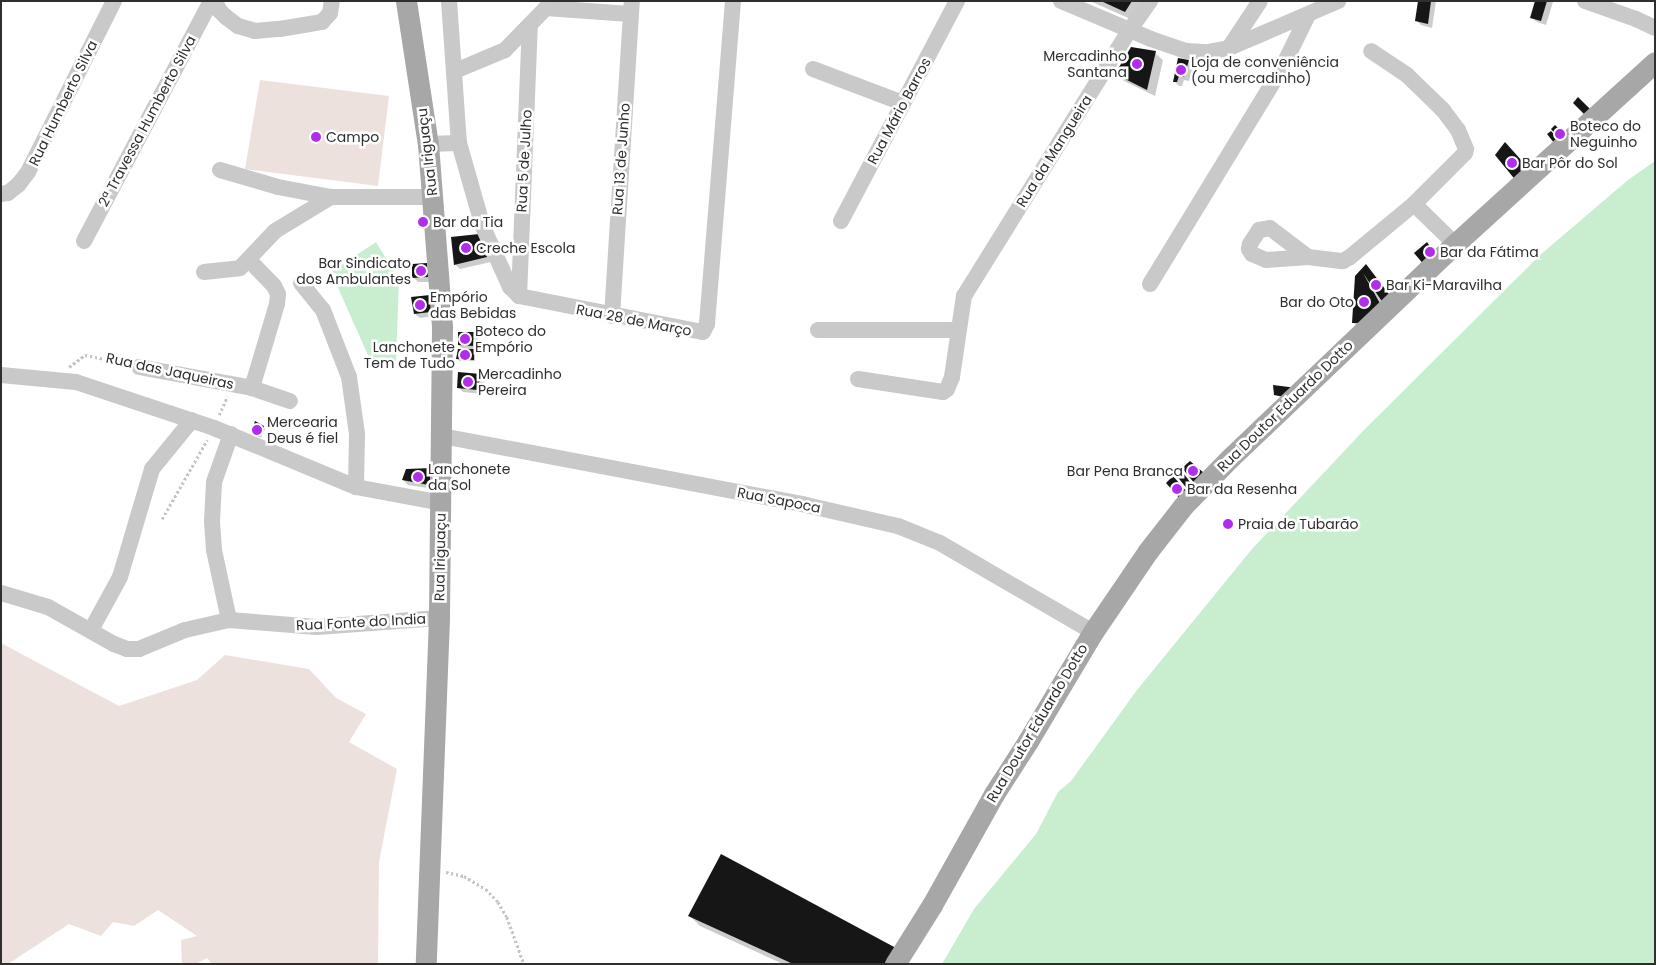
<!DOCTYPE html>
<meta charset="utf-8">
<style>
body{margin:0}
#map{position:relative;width:1656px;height:965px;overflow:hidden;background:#fff;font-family:Poppins,sans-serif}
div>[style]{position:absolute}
.green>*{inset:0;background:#ede1dd}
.water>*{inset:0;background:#c8edcf}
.shadow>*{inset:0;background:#0003}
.building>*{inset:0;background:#161616}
.path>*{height:2.5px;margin-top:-1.25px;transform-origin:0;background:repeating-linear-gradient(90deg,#c3c3c3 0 2.5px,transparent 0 5px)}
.minor>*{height:16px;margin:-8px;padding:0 8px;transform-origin:8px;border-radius:8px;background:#c9c9c9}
.major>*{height:21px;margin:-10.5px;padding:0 10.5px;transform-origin:10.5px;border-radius:10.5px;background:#a7a7a7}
.dots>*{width:14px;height:14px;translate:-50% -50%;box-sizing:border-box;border:2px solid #fff;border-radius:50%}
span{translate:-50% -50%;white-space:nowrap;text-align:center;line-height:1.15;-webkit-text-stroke:5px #fff;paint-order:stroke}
.poi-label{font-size:14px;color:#2f2f2f}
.right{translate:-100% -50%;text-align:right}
.left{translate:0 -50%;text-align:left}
.street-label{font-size:14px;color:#2f2f2f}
.frame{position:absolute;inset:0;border:2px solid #2f2f2f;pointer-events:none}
</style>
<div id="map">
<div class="green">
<i style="clip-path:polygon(260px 80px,389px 96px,378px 186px,245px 169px)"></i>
<i style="clip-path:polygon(1px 643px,119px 706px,197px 680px,225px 655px,309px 669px,336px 698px,366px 714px,349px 742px,397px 769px,379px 862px,378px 964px,212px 964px,207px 958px,196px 964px,182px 964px,181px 940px,197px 936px,158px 910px,134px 926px,113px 922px,101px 936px,69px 924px,8px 964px,1px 964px)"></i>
</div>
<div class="water">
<i style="clip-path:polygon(1655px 161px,1655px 964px,942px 964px,974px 909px,1036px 834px,1058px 792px,1071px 781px,1137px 690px,1252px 549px,1364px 430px,1540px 255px,1628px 180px)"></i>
<i style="clip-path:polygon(376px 242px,399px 279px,396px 361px,371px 362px,331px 272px)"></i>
</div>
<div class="shadow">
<i style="clip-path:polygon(1090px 1px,1149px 1px,1135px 21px)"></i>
<i style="clip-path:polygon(1419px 1px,1436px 1px,1432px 28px,1421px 25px,1416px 20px)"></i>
<i style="clip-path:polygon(1536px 1px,1553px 2px,1546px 25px,1537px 22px,1532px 18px)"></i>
<i style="clip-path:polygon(1155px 53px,1163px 60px,1155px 96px,1124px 81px,1116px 74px)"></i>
<i style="clip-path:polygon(1188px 61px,1193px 66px,1189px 81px,1184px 80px,1182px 86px,1179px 86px,1174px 81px)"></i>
<i style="clip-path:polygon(484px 240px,491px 262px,460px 269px,455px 264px)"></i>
<i style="clip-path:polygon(427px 264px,432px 282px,418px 282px,413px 277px)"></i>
<i style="clip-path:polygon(1366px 265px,1396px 304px,1360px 330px,1353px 322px,1356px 277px)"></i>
<i style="clip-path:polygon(430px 297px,435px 316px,420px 318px,415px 314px)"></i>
<i style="clip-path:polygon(473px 333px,478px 338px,477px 350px,472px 350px,475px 353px,475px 361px,459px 361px,458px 359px,465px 351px,459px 345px)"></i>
<i style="clip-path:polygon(480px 375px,485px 380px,482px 394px,463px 392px,458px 387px)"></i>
<i style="clip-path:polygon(263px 427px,265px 429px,261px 438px,254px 434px)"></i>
<i style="clip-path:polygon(432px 469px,434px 489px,408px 485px,403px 480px)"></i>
<i style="clip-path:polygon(690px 916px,902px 964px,783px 964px,700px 926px)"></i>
</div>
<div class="building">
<i style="clip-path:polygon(1101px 1px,1132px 1px,1125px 12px)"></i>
<i style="clip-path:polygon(1418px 1px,1431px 1px,1428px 24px,1415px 21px)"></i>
<i style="clip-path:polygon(1535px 1px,1547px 1px,1541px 21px,1530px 18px)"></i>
<i style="clip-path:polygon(1131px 47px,1156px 51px,1147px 90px,1115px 74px)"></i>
<i style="clip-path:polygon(1178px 58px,1189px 60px,1184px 77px,1179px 76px,1177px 82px,1173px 82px)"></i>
<i style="clip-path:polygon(1578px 97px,1593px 112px,1587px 117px,1573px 103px)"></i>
<i style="clip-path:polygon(1555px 125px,1569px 139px,1564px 144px,1551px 129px)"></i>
<i style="clip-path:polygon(1551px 131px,1563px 144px,1558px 148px,1547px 134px)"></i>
<i style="clip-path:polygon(1505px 142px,1530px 170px,1517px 182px,1495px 155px)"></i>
<i style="clip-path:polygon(479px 234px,487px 257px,454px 265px,451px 237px)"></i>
<i style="clip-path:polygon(1427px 242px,1436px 256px,1425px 266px,1414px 253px)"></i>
<i style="clip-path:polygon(427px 263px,428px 277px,412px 278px,412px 264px)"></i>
<i style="clip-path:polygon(1366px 264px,1392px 298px,1385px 306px,1363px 273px,1382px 307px,1367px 323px,1352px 323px,1355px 276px)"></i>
<i style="clip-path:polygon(430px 295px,431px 312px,414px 314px,411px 297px)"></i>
<i style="clip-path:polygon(458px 332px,474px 332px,473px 346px,458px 345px)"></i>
<i style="clip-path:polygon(458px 349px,474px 349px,474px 360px,456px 359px)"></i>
<i style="clip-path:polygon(458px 372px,481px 374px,478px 390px,457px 388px)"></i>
<i style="clip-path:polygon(1273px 385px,1297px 388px,1289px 398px,1274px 395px)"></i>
<i style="clip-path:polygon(255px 421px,264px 426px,259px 437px,251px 433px)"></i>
<i style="clip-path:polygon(1190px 461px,1204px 473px,1195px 484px,1182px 468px)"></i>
<i style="clip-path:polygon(432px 468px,429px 485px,402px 480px,406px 469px)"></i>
<i style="clip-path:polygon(1181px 470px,1193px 486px,1188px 490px,1176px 475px)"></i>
<i style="clip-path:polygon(1173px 476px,1187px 492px,1180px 499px,1166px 483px)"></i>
<i style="clip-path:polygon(721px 854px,896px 948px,886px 964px,793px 964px,688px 916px)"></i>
</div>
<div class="path">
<i style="left:69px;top:367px;width:20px;rotate:-37deg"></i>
<i style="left:85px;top:355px;width:41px;rotate:11.3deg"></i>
<i style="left:219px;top:415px;width:20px;rotate:-66deg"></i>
<i style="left:162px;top:519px;width:91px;rotate:-60.3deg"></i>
<i style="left:446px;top:872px;width:18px;rotate:13deg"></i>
<i style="left:464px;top:876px;width:26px;rotate:31deg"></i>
<i style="left:486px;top:889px;width:18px;rotate:47deg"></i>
<i style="left:498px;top:902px;width:17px;rotate:59deg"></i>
<i style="left:507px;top:917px;width:50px;rotate:70.1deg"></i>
</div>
<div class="minor">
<i style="left:215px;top:1px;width:10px;rotate:66deg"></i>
<i style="left:219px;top:10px;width:10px;rotate:45deg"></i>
<i style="left:226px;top:17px;width:15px;rotate:37deg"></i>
<i style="left:238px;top:26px;width:18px;rotate:16deg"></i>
<i style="left:255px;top:31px;width:25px;rotate:-5deg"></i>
<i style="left:280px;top:29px;width:43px;rotate:-9.5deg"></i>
<i style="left:322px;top:22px;width:12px;rotate:-48deg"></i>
<i style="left:330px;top:13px;width:12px;rotate:-81deg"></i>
<i style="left:449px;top:1px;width:142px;rotate:86deg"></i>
<i style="left:1061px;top:1px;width:98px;rotate:22.9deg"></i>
<i style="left:1151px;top:39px;width:37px;rotate:19deg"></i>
<i style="left:1186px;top:51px;width:22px;rotate:3deg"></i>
<i style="left:1208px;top:52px;width:21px;rotate:-11deg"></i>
<i style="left:1229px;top:48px;width:119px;rotate:-23.3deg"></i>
<i style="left:1585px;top:1px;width:54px;rotate:19.4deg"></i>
<i style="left:1636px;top:19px;width:21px;rotate:25deg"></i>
<i style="left:546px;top:8px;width:84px;rotate:4.1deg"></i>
<i style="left:1229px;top:48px;width:56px;rotate:-56.6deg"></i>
<i style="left:813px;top:69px;width:96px;rotate:20.7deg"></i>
<i style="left:455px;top:71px;width:54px;rotate:-22.8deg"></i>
<i style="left:505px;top:50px;width:59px;rotate:-45.7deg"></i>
<i style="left:428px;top:144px;width:31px;rotate:-2deg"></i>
<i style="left:459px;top:143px;width:87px;rotate:74.1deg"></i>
<i style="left:483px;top:227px;width:66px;rotate:65.8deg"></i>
<i style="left:510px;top:287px;width:13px;rotate:45deg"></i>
<i style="left:519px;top:296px;width:187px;rotate:11.1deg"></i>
<i style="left:703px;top:332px;width:9px;rotate:-63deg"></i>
<i style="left:707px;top:324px;width:324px;rotate:-85.4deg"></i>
<i style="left:220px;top:170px;width:60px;rotate:16.3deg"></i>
<i style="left:278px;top:187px;width:54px;rotate:10.7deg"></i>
<i style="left:331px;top:197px;width:102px"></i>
<i style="left:1px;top:194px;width:7px;rotate:-8deg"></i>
<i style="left:8px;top:193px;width:13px;rotate:-39deg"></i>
<i style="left:18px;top:185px;width:16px;rotate:-52deg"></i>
<i style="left:28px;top:172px;width:191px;rotate:-63.3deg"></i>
<i style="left:1414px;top:204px;width:57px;rotate:44.3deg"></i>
<i style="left:841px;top:221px;width:249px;rotate:-62.2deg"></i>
<i style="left:84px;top:241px;width:272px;rotate:-62.1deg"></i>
<i style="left:1308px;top:257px;width:42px;rotate:175.9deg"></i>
<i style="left:1266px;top:260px;width:15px;rotate:-157deg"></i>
<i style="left:1252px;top:254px;width:6px;rotate:-121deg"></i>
<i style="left:1249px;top:249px;width:5px;rotate:-79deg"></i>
<i style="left:1250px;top:244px;width:17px;rotate:-57deg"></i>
<i style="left:1259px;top:230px;width:11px;rotate:-10deg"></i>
<i style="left:1270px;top:228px;width:48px;rotate:37.3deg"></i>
<i style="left:1308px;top:257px;width:35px;rotate:7deg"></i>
<i style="left:1343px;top:261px;width:8px;rotate:-30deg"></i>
<i style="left:1350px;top:257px;width:83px;rotate:-39.6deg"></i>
<i style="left:1414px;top:204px;width:72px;rotate:-45deg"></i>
<i style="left:1465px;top:153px;width:4px;rotate:-76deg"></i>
<i style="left:1466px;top:149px;width:21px;rotate:-113deg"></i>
<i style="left:1458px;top:130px;width:25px;rotate:-127deg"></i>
<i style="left:1443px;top:110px;width:50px;rotate:-135.8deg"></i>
<i style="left:1407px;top:75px;width:43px;rotate:-146.3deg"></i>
<i style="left:249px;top:260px;width:36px;rotate:46deg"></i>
<i style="left:274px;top:286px;width:9px;rotate:63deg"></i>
<i style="left:278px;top:294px;width:10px;rotate:96deg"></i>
<i style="left:277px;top:304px;width:88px;rotate:106.6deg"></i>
<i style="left:204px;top:272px;width:36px;rotate:-6deg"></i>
<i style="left:240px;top:268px;width:51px;rotate:-46.6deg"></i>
<i style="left:275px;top:231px;width:66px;rotate:-31.3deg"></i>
<i style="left:301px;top:283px;width:35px;rotate:51deg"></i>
<i style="left:323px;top:310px;width:72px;rotate:68.8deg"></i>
<i style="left:349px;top:377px;width:58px;rotate:82deg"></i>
<i style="left:357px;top:434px;width:53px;rotate:91.1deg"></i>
<i style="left:1150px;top:284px;width:253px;rotate:-58.6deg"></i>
<i style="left:1282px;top:68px;width:59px;rotate:-63.9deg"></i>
<i style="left:519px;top:296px;width:271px;rotate:-87.7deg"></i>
<i style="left:612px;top:316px;width:316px;rotate:-86.4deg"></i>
<i style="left:818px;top:330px;width:140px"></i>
<i style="left:139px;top:367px;width:115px;rotate:10.5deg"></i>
<i style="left:252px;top:388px;width:40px;rotate:18.9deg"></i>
<i style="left:1px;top:375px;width:75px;rotate:5.3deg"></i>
<i style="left:76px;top:382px;width:145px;rotate:18.4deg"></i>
<i style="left:214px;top:428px;width:154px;rotate:22.6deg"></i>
<i style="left:356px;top:487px;width:87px;rotate:10.5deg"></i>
<i style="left:858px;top:379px;width:86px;rotate:8.7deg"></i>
<i style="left:943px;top:392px;width:5px;rotate:-37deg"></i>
<i style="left:947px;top:389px;width:13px;rotate:-67deg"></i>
<i style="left:952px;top:377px;width:82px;rotate:-81.6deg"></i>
<i style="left:964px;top:296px;width:312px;rotate:-58.1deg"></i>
<i style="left:1129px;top:31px;width:37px;rotate:-55deg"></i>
<i style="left:442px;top:436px;width:370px;rotate:10.7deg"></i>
<i style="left:806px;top:505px;width:94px;rotate:12.9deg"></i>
<i style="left:898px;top:526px;width:45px;rotate:22deg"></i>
<i style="left:940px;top:543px;width:177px;rotate:30.2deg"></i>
<i style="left:1px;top:593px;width:49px;rotate:16.6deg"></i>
<i style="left:48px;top:607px;width:76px;rotate:29.3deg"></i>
<i style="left:114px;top:644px;width:14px;rotate:21deg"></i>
<i style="left:127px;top:649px;width:12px"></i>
<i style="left:139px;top:649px;width:50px;rotate:-22.4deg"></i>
<i style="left:185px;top:630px;width:45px;rotate:-12.8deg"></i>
<i style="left:229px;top:620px;width:88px;rotate:4.5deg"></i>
<i style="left:317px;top:627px;width:122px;rotate:-4.2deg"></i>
<i style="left:229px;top:620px;width:72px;rotate:-102.1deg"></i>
<i style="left:214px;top:550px;width:29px;rotate:-94deg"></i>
<i style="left:212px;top:521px;width:39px;rotate:-87deg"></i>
<i style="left:214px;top:482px;width:51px;rotate:-70.5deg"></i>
<i style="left:91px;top:630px;width:60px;rotate:-61.3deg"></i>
<i style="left:120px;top:577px;width:113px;rotate:-73.5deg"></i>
<i style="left:152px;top:469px;width:63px;rotate:-50.8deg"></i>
</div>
<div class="major">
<i style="left:406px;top:1px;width:145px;rotate:81.3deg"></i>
<i style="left:428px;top:144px;width:184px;rotate:85.6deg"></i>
<i style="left:442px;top:327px;width:291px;rotate:90.6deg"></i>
<i style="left:439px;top:618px;width:346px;rotate:92.2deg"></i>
<i style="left:895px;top:964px;width:70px;rotate:-57.9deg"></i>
<i style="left:932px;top:905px;width:127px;rotate:-60.8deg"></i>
<i style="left:994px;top:794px;width:63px;rotate:-57.3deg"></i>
<i style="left:1028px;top:741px;width:127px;rotate:-59.2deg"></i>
<i style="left:1093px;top:632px;width:98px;rotate:-55.8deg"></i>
<i style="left:1148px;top:551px;width:58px;rotate:-52deg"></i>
<i style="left:1184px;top:505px;width:64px;rotate:-45.6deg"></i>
<i style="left:1229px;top:459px;width:312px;rotate:-43.6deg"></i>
<i style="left:1455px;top:244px;width:270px;rotate:-42.3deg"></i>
</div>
<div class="dots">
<i style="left:1137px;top:64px;background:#b22deb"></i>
<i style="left:1181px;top:70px;background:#b22deb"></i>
<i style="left:1560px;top:134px;background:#b22deb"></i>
<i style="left:316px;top:137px;background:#b22deb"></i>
<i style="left:1512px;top:163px;background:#b22deb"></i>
<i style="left:423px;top:222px;background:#b22deb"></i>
<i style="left:466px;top:248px;background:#b22deb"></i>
<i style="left:1430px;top:252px;background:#b22deb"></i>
<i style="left:421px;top:271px;background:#b22deb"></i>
<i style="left:1376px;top:285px;background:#b22deb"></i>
<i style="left:1364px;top:302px;background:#b22deb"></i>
<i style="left:420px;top:305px;background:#b22deb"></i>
<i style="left:465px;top:339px;background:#b22deb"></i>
<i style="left:465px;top:355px;background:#b22deb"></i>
<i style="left:468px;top:382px;background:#b22deb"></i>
<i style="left:257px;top:430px;background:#b22deb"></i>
<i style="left:1193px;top:471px;background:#b22deb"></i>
<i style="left:418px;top:477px;background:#b22deb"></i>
<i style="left:1177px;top:489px;background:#b22deb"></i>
<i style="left:1228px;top:524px;background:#b22deb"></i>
</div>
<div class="poi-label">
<span class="right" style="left:1127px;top:64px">Mercadinho<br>Santana</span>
<span class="left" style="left:1191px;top:70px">Loja de conveniência<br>(ou mercadinho)</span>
<span class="left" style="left:1570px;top:134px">Boteco do<br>Neguinho</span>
<span class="left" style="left:326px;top:137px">Campo</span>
<span class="left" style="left:1522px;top:163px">Bar Pôr do Sol</span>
<span class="left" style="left:433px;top:222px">Bar da Tia</span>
<span class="left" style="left:476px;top:248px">Creche Escola</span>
<span class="left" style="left:1440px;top:252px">Bar da Fátima</span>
<span class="right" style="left:411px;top:271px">Bar Sindicato<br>dos Ambulantes</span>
<span class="left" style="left:1386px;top:285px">Bar Ki-Maravilha</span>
<span class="left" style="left:430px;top:305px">Empório<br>das Bebidas</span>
<span class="right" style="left:1354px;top:302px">Bar do Oto</span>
<span class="left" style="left:475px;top:339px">Boteco do<br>Empório</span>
<span class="right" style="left:455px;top:355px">Lanchonete<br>Tem de Tudo</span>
<span class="left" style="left:478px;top:382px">Mercadinho<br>Pereira</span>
<span class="left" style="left:267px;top:430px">Mercearia<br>Deus é fiel</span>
<span class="left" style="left:428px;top:477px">Lanchonete<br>da Sol</span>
<span class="right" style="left:1183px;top:471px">Bar Pena Branca</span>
<span class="left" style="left:1187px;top:489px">Bar da Resenha</span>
<span class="left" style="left:1238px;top:524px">Praia de Tubarão</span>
</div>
<div class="street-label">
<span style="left:63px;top:103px;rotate:-64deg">Rua Humberto Silva</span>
<span style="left:899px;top:111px;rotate:-62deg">Rua Mário Barros</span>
<span style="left:147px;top:121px;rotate:-62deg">2ª Travessa Humberto Silva</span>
<span style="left:1054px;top:151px;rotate:-58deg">Rua da Mangueira</span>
<span style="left:427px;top:152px;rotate:-97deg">Rua Iriguaçu</span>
<span style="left:621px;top:159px;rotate:-86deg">Rua 13 de Junho</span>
<span style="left:524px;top:161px;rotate:-87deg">Rua 5 de Julho</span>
<span style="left:634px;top:320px;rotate:11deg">Rua 28 de Março</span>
<span style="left:170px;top:371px;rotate:12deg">Rua das Jaqueiras</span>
<span style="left:1285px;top:406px;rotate:-44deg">Rua Doutor Eduardo Dotto</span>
<span style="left:779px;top:500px;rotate:11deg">Rua Sapoca</span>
<span style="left:440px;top:557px;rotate:-89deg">Rua Iriguaçu</span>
<span style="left:361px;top:622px;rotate:-3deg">Rua Fonte do India</span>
<span style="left:1037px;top:723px;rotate:-59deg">Rua Doutor Eduardo Dotto</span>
</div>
<div class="frame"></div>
</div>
